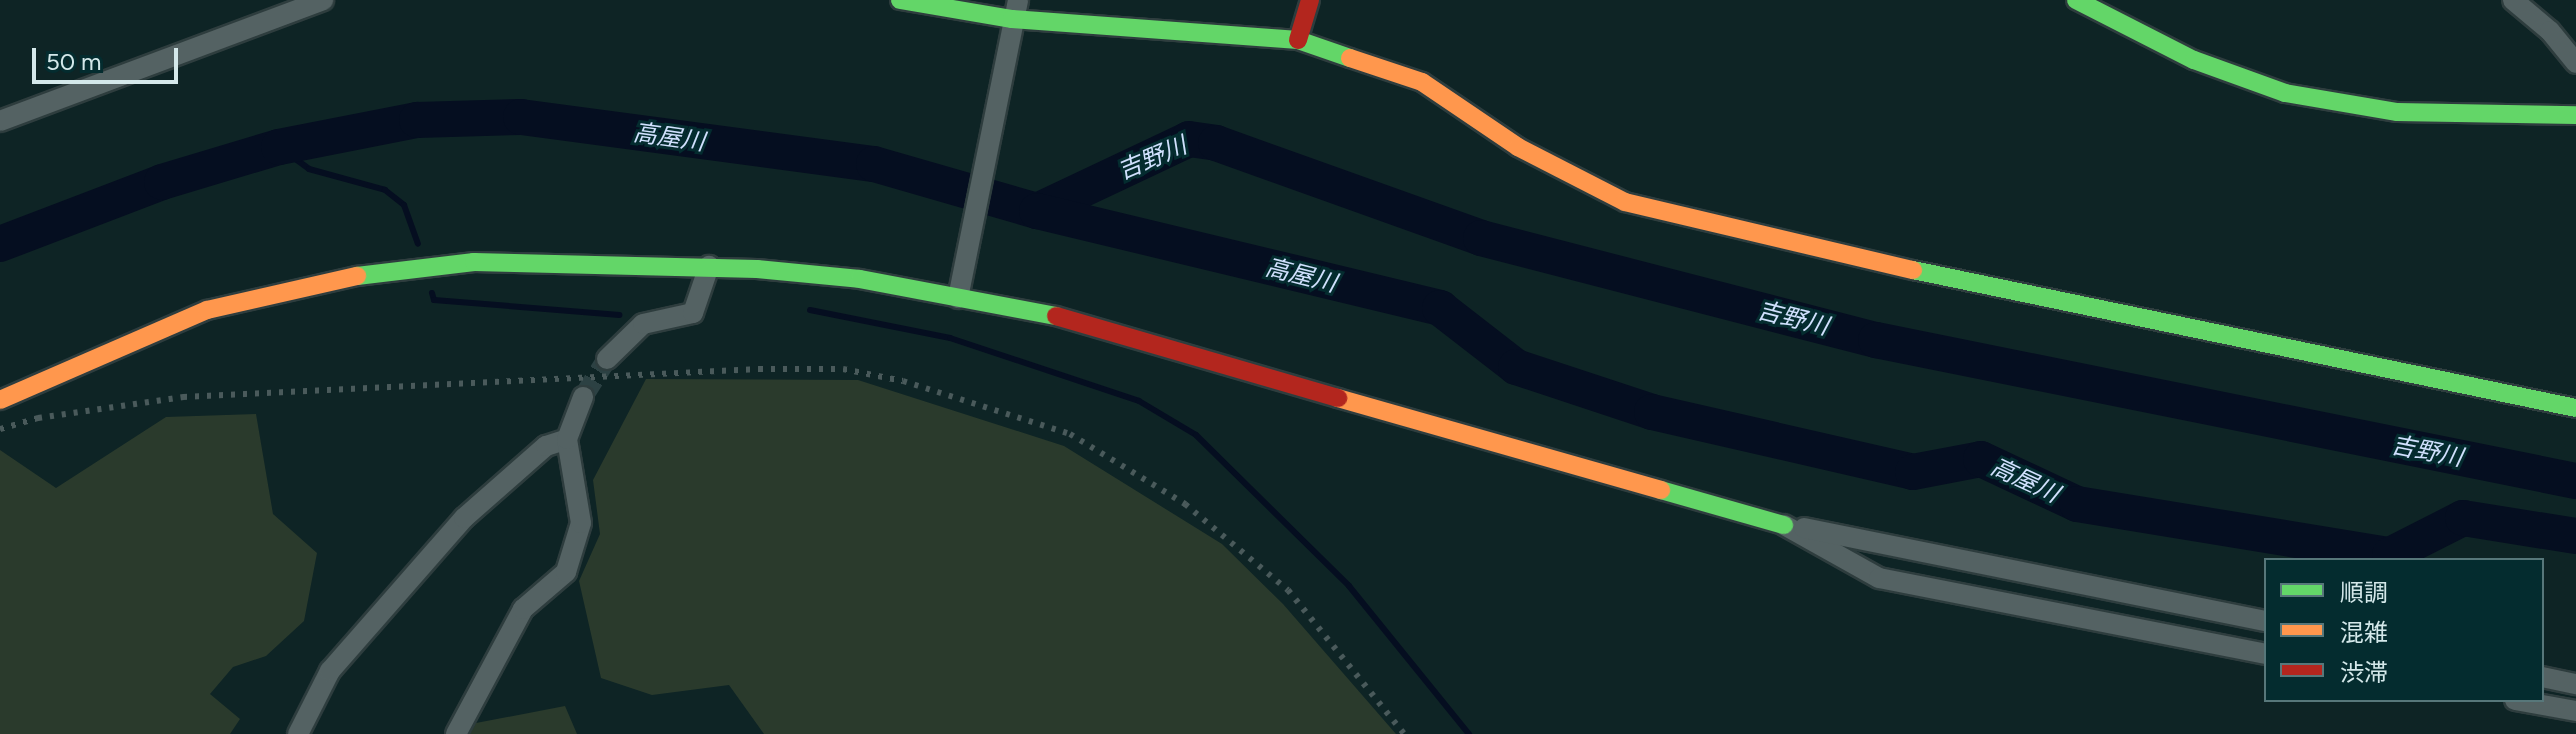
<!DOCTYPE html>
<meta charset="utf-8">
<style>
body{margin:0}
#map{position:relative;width:2576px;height:734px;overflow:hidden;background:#0e2425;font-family:Figtree,"Noto Sans JP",sans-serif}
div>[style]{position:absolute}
.green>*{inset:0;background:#2a3a2c}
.stream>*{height:6px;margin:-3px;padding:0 3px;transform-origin:3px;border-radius:3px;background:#050e20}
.river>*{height:36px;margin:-18px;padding:0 18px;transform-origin:18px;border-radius:18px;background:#050e20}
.street-tunnel>*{height:20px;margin-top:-10px;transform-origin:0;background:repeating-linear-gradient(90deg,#2c4143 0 20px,transparent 0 30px)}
.roads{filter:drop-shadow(2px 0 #2e3d3e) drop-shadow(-2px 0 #2e3d3e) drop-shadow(0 2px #2e3d3e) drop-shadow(0 -2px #2e3d3e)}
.street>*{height:20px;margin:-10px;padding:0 10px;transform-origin:10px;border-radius:10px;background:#546263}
.fast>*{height:18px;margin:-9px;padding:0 9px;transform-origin:9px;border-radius:9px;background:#63d668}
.slow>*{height:18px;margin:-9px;padding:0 9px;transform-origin:9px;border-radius:9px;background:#ff974d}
.jam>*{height:18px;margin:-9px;padding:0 9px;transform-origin:9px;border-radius:9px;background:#b3261e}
.rail>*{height:6px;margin-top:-3px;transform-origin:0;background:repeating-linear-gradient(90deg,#4a5a5b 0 4px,transparent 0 12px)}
span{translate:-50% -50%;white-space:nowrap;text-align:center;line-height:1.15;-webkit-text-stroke:6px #042c2f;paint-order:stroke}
.water-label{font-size:24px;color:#d1e1fe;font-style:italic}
.legend{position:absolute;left:2264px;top:558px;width:280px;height:144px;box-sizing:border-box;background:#042c2f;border:2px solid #57777a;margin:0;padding:10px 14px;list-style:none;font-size:24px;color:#d4e8ea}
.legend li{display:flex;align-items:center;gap:16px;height:40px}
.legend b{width:40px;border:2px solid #57777a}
.scale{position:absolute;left:32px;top:48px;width:146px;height:36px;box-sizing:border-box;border:4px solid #d4e8ea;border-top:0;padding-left:10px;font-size:24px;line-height:28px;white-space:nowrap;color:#d4e8ea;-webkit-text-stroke:6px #042c2f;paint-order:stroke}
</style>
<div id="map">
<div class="green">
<i style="clip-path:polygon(646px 379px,858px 380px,1064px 446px,1222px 544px,1283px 604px,1396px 734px,764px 734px,729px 685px,652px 695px,601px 678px,579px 581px,600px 534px,593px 480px)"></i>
<i style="clip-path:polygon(256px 414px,273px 514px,317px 553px,304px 621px,266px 656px,233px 667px,210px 694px,240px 719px,230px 734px,0 734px,0 450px,56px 488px,166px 417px)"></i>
<i style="clip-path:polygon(565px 706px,577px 734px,470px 734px,476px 723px)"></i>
</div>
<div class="stream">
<i style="left:279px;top:147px;width:37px;rotate:36deg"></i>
<i style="left:309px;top:169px;width:79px;rotate:15.4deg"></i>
<i style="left:385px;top:190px;width:24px;rotate:38deg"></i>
<i style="left:404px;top:205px;width:41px;rotate:70.3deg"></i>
<i style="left:432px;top:293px;width:7px;rotate:74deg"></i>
<i style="left:434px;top:300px;width:186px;rotate:4.6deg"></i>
<i style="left:810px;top:310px;width:143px;rotate:11.3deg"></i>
<i style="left:950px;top:338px;width:199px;rotate:18.4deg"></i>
<i style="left:1139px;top:401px;width:66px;rotate:30.8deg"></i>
<i style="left:1196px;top:435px;width:215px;rotate:44.6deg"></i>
<i style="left:1349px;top:586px;width:191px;rotate:51deg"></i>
</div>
<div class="river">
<i style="left:1037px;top:211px;width:168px;rotate:-25.3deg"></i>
<i style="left:1189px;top:139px;width:27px;rotate:8deg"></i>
<i style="left:1216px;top:143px;width:282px;rotate:19.7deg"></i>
<i style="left:1481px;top:238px;width:408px;rotate:14.5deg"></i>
<i style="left:1876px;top:340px;width:714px;rotate:11.39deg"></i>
<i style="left:0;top:244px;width:173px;rotate:-20.9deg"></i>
<i style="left:162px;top:182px;width:122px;rotate:-16.7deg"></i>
<i style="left:279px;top:147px;width:141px;rotate:-11.1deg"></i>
<i style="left:417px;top:120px;width:104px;rotate:-1.7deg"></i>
<i style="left:521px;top:117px;width:356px;rotate:7.6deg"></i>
<i style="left:874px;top:164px;width:170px;rotate:16.1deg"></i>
<i style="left:1037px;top:211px;width:415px;rotate:13.5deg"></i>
<i style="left:1440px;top:308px;width:96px;rotate:37.8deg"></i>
<i style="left:1516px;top:367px;width:143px;rotate:18.3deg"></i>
<i style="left:1652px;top:412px;width:268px;rotate:12.9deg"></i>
<i style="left:1913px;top:472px;width:69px;rotate:-10.8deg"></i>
<i style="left:1981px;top:459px;width:106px;rotate:25.1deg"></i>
<i style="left:2077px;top:504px;width:317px;rotate:9.3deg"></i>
<i style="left:2390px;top:555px;width:82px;rotate:-26.9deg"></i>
<i style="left:2463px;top:518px;width:114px;rotate:9.1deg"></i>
</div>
<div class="street-tunnel">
<i style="left:583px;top:397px;width:45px;rotate:-57.7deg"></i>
</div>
<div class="roads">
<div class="street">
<i style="left:2513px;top:0;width:48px;rotate:40deg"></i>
<i style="left:2550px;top:31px;width:41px;rotate:50.9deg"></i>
<i style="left:0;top:121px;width:345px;rotate:-20.5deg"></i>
<i style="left:958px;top:298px;width:304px;rotate:-78.6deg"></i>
<i style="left:607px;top:359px;width:50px;rotate:-44.2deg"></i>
<i style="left:643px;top:324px;width:51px;rotate:-12.4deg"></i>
<i style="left:693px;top:313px;width:50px;rotate:-71.2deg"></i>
<i style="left:1784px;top:525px;width:109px;rotate:29.2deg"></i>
<i style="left:1879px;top:578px;width:394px;rotate:11.1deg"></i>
<i style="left:1804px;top:528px;width:471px;rotate:11.4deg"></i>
<i style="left:2542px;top:677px;width:35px;rotate:12deg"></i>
<i style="left:2515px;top:700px;width:62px;rotate:10.2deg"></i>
<i style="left:298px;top:734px;width:71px;rotate:-63.1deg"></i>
<i style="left:330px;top:671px;width:203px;rotate:-48.8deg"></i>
<i style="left:464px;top:518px;width:109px;rotate:-41.3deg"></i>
<i style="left:546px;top:446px;width:22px;rotate:-18deg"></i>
<i style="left:456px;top:734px;width:142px;rotate:-61.8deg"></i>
<i style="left:523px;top:609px;width:57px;rotate:-40.7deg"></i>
<i style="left:566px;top:572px;width:51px;rotate:-73deg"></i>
<i style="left:581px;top:523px;width:85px;rotate:-99.5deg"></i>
<i style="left:567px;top:439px;width:45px;rotate:-69.1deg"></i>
</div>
<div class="fast">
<i style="left:900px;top:0;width:114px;rotate:9.6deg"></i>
<i style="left:1012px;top:19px;width:287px;rotate:4.2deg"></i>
<i style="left:1298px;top:40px;width:55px;rotate:19.1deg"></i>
<i style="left:2076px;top:0;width:132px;rotate:27deg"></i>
<i style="left:2194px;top:60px;width:97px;rotate:19.9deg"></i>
<i style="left:2285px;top:93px;width:114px;rotate:9.6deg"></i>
<i style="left:2397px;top:112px;width:179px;rotate:1deg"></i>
<i style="left:1913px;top:270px;width:677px;rotate:11.76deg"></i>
<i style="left:357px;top:276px;width:118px;rotate:-6.8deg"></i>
<i style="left:474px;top:262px;width:283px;rotate:1.4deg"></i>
<i style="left:757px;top:269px;width:103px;rotate:5.5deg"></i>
<i style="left:860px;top:279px;width:199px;rotate:10.7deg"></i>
<i style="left:1661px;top:490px;width:128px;rotate:15.9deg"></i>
</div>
<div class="slow">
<i style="left:1350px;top:58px;width:76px;rotate:18.4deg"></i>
<i style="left:1422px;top:82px;width:116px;rotate:34.1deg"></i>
<i style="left:1518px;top:147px;width:120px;rotate:27.2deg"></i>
<i style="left:1625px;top:202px;width:296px;rotate:13.3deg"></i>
<i style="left:1338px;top:398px;width:336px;rotate:15.9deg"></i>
<i style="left:0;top:400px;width:226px;rotate:-23.5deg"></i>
<i style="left:207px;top:310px;width:154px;rotate:-12.8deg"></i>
</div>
<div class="jam">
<i style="left:1298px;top:40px;width:42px;rotate:-73.3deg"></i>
<i style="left:1056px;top:316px;width:294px;rotate:16.2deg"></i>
</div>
</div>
<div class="rail">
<i style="left:0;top:429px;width:40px;rotate:-16deg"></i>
<i style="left:38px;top:418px;width:147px;rotate:-8.2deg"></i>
<i style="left:183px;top:397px;width:577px;rotate:-2.78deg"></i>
<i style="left:759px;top:369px;width:84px"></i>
<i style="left:843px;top:369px;width:61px;rotate:11.3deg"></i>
<i style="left:903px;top:381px;width:175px;rotate:17.6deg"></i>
<i style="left:1070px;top:434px;width:135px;rotate:31.3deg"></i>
<i style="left:1185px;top:504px;width:134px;rotate:39.9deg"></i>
<i style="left:1288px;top:590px;width:185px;rotate:51.1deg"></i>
</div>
<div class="water-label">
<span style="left:669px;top:137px;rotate:8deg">高屋川</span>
<span style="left:1152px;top:158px;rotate:-23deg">吉野川</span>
<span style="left:1301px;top:275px;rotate:14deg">高屋川</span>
<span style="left:1793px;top:318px;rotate:14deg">吉野川</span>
<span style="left:2427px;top:451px;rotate:11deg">吉野川</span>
<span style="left:2025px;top:480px;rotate:25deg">高屋川</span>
</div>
<ul class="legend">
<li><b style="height:10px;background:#63d668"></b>順調</li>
<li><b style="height:10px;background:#ff974d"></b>混雑</li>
<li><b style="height:10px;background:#b3261e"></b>渋滞</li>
</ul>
<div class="scale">50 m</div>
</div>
